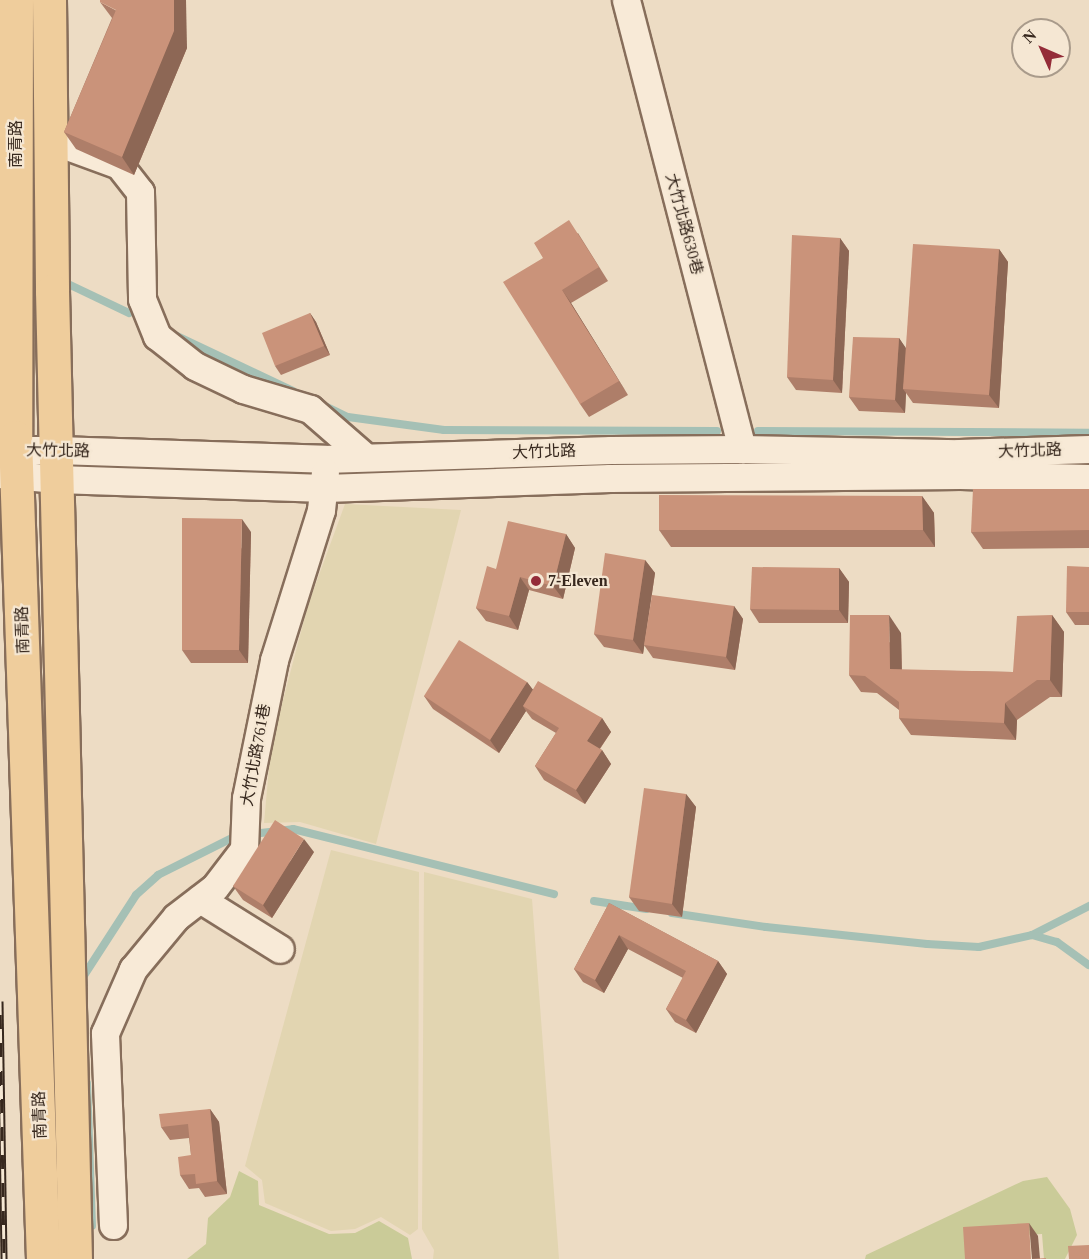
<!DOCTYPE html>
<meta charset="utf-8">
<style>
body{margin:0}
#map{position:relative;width:1089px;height:1259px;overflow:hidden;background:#eddcc4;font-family:"Times New Roman","Noto Sans TC",serif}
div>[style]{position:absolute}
.farmland>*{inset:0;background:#e2d5b1}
.green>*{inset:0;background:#cacb98}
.stream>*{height:8px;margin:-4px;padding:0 4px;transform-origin:4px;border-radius:4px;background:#a5c0b5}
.roads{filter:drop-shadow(2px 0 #876e5b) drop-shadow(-2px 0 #876e5b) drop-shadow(0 2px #876e5b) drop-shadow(0 -2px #876e5b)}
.minor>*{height:27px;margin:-13.5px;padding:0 13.5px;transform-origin:13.5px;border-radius:13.5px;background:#f8ead7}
.major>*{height:33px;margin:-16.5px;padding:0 16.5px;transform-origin:16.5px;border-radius:16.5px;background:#efcd9c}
.rail>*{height:7px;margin-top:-3.5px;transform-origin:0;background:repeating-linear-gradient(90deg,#f5e7d3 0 14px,#37281e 0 28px);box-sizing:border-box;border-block:2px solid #37281e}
.wall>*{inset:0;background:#ae7e69}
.shaded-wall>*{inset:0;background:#8d6755}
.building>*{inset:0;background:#ca937a}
.dots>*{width:16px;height:16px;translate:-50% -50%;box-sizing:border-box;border:3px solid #f5e7d3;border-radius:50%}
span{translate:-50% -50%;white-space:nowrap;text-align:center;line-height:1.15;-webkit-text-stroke:4.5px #f5e7d3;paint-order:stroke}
.street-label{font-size:16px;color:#37281e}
.poi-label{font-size:16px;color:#37281e;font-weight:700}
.left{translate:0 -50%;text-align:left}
.north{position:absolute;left:1011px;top:18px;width:60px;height:60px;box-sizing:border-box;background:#f5e7d3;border:2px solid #a99b8b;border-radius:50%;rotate:315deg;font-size:16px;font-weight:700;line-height:24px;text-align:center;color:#37281e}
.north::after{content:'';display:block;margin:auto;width:21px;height:27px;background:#942c38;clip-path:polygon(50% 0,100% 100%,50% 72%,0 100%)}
</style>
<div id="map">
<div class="farmland">
<i style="clip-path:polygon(345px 504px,461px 510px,376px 844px,300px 822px,264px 823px,271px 746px,308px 605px)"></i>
<i style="clip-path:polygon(331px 850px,419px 872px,418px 1229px,410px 1235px,381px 1217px,355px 1229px,331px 1231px,265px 1203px,262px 1180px,245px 1166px)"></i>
<i style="clip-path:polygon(424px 872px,532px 899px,559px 1259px,433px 1259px,434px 1250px,422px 1229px)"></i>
</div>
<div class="green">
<i style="clip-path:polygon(239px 1171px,258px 1181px,259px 1205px,329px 1234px,355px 1233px,379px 1221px,408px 1238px,412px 1259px,187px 1259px,206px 1244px,208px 1218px,230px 1197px)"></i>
<i style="clip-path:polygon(1047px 1177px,1070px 1209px,1077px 1235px,1065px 1259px,1044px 1259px,1042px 1234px,969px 1238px,970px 1259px,865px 1259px,866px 1255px,1023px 1181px)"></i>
</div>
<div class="stream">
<i style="left:66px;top:283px;width:70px;rotate:25.5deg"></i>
<i style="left:175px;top:335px;width:131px;rotate:25.4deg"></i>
<i style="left:323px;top:405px;width:28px;rotate:26deg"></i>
<i style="left:348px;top:417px;width:97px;rotate:7.7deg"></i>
<i style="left:444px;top:430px;width:273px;rotate:0.2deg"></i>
<i style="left:758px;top:431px;width:331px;rotate:0.3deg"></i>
<i style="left:261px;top:833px;width:32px;rotate:-7deg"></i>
<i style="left:293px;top:829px;width:269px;rotate:14deg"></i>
<i style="left:594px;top:901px;width:53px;rotate:8.7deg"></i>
<i style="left:672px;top:913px;width:95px;rotate:8.5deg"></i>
<i style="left:766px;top:927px;width:162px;rotate:6deg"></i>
<i style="left:927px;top:944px;width:52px;rotate:3.3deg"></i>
<i style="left:979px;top:947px;width:54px;rotate:-12.8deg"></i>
<i style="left:1032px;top:935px;width:64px;rotate:-27deg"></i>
<i style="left:1032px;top:935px;width:26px;rotate:16deg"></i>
<i style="left:1057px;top:942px;width:39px;rotate:36deg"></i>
<i style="left:84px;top:984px;width:7px;rotate:-98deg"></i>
<i style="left:83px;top:977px;width:98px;rotate:-57.1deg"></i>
<i style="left:136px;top:895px;width:30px;rotate:-42deg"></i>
<i style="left:158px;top:875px;width:83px;rotate:-26.6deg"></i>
<i style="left:87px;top:1083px;width:143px;rotate:88deg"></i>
</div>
<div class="roads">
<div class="minor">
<i style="left:626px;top:0;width:464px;rotate:75.5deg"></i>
<i style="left:51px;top:140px;width:72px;rotate:20.2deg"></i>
<i style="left:119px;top:165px;width:34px;rotate:52deg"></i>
<i style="left:140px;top:192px;width:107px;rotate:88.9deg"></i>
<i style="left:142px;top:299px;width:40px;rotate:68deg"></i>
<i style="left:157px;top:336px;width:48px;rotate:38.3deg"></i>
<i style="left:195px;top:366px;width:53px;rotate:25.6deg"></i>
<i style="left:243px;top:389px;width:70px;rotate:16.6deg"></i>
<i style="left:310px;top:409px;width:72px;rotate:41deg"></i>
<i style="left:0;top:454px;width:16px;rotate:-15deg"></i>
<i style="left:15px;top:450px;width:42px"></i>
<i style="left:57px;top:450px;width:267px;rotate:1.9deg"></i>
<i style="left:324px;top:459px;width:287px;rotate:-1.8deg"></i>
<i style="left:611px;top:450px;width:131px;rotate:-0.4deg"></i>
<i style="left:742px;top:449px;width:217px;rotate:1.1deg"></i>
<i style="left:959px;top:453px;width:130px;rotate:-1.8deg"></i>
<i style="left:0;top:474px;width:57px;rotate:5deg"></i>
<i style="left:57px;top:479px;width:268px;rotate:1.9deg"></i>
<i style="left:325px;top:488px;width:285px;rotate:-2deg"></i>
<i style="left:610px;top:478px;width:350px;rotate:-0.5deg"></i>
<i style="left:960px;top:475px;width:129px;rotate:1.3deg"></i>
<i style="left:200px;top:899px;width:94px;rotate:32deg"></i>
<i style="left:113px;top:1225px;width:192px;rotate:-92.4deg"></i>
<i style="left:105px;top:1033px;width:70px;rotate:-66.4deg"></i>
<i style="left:133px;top:969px;width:67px;rotate:-50.4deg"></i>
<i style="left:176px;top:917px;width:49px;rotate:-37.6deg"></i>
<i style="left:215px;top:887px;width:48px;rotate:-52.7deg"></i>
<i style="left:244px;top:849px;width:51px;rotate:-87.8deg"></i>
<i style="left:246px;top:798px;width:141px;rotate:-78.5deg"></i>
<i style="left:274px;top:660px;width:157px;rotate:-72.6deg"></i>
<i style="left:321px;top:510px;width:38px;rotate:-84deg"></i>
</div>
<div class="major">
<i style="left:16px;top:0;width:437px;rotate:90.1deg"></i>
<i style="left:15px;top:437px;width:822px;rotate:88.05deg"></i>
<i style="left:49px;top:0;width:291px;rotate:89.4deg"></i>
<i style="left:52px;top:291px;width:968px;rotate:88.64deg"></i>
</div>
</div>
<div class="rail">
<i style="left:0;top:1001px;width:258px;rotate:89.1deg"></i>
</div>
<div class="wall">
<i style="clip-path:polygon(100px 2px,187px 48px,134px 175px,76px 149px,64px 132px,112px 18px)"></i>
<i style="clip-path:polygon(578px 233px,608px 281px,571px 303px,628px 395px,589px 417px,580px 404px,543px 258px)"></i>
<i style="clip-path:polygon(840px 238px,849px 251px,842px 393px,796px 390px,787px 377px)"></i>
<i style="clip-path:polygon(999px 249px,1008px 262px,999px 408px,913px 403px,906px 393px,905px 413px,859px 411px,849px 397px,899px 338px,906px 349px)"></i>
<i style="clip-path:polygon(310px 313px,316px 322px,330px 355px,281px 375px,275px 366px)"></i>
<i style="clip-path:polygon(1089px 489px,1089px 548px,983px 549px,971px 532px)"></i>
<i style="clip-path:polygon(922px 496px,934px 513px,935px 547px,671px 547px,659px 530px)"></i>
<i style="clip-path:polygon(251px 532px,248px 663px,191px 663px,182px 650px)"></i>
<i style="clip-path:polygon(566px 534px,575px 548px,563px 599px,529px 590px,518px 630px,486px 621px,476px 608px,496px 569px)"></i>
<i style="clip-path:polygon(645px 560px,655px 573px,643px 654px,604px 647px,594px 634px)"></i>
<i style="clip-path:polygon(1089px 567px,1089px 625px,1075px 625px,1066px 612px)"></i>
<i style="clip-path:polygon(839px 568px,849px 582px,848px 623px,759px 623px,750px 609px)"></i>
<i style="clip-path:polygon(734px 606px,743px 619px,735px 670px,653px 658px,644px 645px)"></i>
<i style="clip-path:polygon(1052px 615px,1064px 632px,1062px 697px,1050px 697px,1017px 720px,1016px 740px,911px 735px,899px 718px,899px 710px,877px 693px,861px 692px,849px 675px,901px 633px,902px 670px,1013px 672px)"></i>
<i style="clip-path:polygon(527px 682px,533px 690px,602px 718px,611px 732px,600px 749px,602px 750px,611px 764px,585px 804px,544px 780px,535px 766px,556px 733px,532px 719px,526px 711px,499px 753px,433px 709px,424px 696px)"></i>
<i style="clip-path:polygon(686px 794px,696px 807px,682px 917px,639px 911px,629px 897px)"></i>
<i style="clip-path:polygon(314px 852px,272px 918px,243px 900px,233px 886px)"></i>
<i style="clip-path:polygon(609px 903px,718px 961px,727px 974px,696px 1033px,675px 1022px,666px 1009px,683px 978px,628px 949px,604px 993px,583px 982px,574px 969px)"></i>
<i style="clip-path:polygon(210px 1109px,219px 1122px,227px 1194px,205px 1197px,199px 1188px,189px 1189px,180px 1175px,191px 1155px,189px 1138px,170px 1140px,161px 1127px)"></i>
</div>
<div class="shaded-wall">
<i style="clip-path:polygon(174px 0,186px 0,187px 48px,134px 175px,122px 157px)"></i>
<i style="clip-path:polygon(840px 238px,849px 251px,842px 393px,833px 380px)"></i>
<i style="clip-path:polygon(999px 249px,1008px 262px,999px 408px,989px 395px)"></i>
<i style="clip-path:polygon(562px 290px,571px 303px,628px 395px,619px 381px)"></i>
<i style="clip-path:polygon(310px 313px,316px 322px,330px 355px,324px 346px)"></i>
<i style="clip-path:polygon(899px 338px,908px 351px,903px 389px,906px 393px,905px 413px,895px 400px)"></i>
<i style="clip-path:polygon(922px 496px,934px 513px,935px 547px,923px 530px)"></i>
<i style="clip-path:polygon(242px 519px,251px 532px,248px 663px,239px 650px)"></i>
<i style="clip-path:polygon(566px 534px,575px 548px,563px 599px,553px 586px)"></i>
<i style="clip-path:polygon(645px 560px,655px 573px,643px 654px,633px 640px)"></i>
<i style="clip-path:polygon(839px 568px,849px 582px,848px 623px,839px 610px)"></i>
<i style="clip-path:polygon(520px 577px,529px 590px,518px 630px,509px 616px)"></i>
<i style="clip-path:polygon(734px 606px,743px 619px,735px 670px,726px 657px)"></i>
<i style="clip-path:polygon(889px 615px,901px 633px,902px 687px,890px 669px)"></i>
<i style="clip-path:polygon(1052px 615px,1064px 632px,1062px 697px,1050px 680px)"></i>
<i style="clip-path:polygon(527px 682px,537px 695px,523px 706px,526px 711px,499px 753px,490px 740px)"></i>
<i style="clip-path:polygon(1005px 703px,1017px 720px,1016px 740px,1004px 723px)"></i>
<i style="clip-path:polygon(602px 718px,611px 732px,596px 754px,587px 741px)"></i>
<i style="clip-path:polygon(602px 750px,611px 764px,585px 804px,576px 790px)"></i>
<i style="clip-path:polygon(686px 794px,696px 807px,682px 917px,672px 904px)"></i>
<i style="clip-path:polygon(304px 839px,314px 852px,272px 918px,263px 905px)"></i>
<i style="clip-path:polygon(619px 935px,628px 949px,604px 993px,595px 980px)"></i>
<i style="clip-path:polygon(718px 961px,727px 974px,696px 1033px,686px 1020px)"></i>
<i style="clip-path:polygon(210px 1109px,219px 1122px,227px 1194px,217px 1181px)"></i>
<i style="clip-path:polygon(1029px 1223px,1038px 1236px,1040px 1259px,1032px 1259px)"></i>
</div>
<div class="building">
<i style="clip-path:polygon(100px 0,174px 0,174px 31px,122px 157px,64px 132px,116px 10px,100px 2px)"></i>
<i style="clip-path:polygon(569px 220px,599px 267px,562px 290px,619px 381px,580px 404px,503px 282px,543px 258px,534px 243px)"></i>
<i style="clip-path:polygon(792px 235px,840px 238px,833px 380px,787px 377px)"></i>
<i style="clip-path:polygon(913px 244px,999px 249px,989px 395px,903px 389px)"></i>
<i style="clip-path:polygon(310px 313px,324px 346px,275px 366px,262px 333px)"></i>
<i style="clip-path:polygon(853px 337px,899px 338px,895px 400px,849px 397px)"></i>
<i style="clip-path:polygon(973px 489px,1089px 489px,1089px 530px,971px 532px)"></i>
<i style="clip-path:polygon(659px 495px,922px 496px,923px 530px,659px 530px)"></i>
<i style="clip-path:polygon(182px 518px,242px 519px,239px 650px,182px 650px)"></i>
<i style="clip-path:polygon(508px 521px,566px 534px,553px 586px,520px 577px,509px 616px,476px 608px,487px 566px,496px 569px)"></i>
<i style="clip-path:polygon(605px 553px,645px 560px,633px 640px,594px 634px)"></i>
<i style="clip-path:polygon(1067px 566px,1089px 567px,1089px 612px,1066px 612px)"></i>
<i style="clip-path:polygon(752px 567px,839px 568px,839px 610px,750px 609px)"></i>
<i style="clip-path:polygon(652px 595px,734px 606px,726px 657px,644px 645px)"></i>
<i style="clip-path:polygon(850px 615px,889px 615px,890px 669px,1013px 672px,1017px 616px,1052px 615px,1050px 680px,1037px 680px,1005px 703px,1004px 723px,899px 718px,899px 702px,865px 676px,849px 675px)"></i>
<i style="clip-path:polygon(459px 640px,527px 682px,490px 740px,424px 696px)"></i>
<i style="clip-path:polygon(538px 681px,602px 718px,587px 741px,602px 750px,576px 790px,535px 766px,559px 728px,523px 706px)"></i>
<i style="clip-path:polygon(644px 788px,686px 794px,672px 904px,629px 897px)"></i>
<i style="clip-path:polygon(275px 820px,304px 839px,263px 905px,233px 886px)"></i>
<i style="clip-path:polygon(609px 903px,718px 961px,686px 1020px,666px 1009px,686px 971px,619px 935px,595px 980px,574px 969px)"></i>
<i style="clip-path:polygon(210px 1109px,217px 1181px,196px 1184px,195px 1174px,180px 1175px,178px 1157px,191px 1155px,188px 1124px,161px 1127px,159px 1114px)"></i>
<i style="clip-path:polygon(1029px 1223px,1031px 1259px,1046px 1258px,1046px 1259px,965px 1259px,963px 1227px)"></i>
<i style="clip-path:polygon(1089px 1245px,1089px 1259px,1069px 1259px,1068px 1246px)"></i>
</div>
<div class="dots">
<i style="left:536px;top:581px;background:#942c38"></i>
</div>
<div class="street-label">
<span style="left:16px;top:144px;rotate:-90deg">南青路</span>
<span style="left:684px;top:224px;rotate:75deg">大竹北路630巷</span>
<span style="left:58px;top:451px;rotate:1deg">大竹北路</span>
<span style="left:1030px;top:451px;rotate:-2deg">大竹北路</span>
<span style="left:544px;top:452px;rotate:-2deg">大竹北路</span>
<span style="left:23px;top:630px;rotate:-92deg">南青路</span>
<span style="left:256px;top:755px;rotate:-80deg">大竹北路761巷</span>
<span style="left:40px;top:1115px;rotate:-92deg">南青路</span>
</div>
<div class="poi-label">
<span class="left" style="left:548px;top:581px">7-Eleven</span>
</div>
<div class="north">N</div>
</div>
